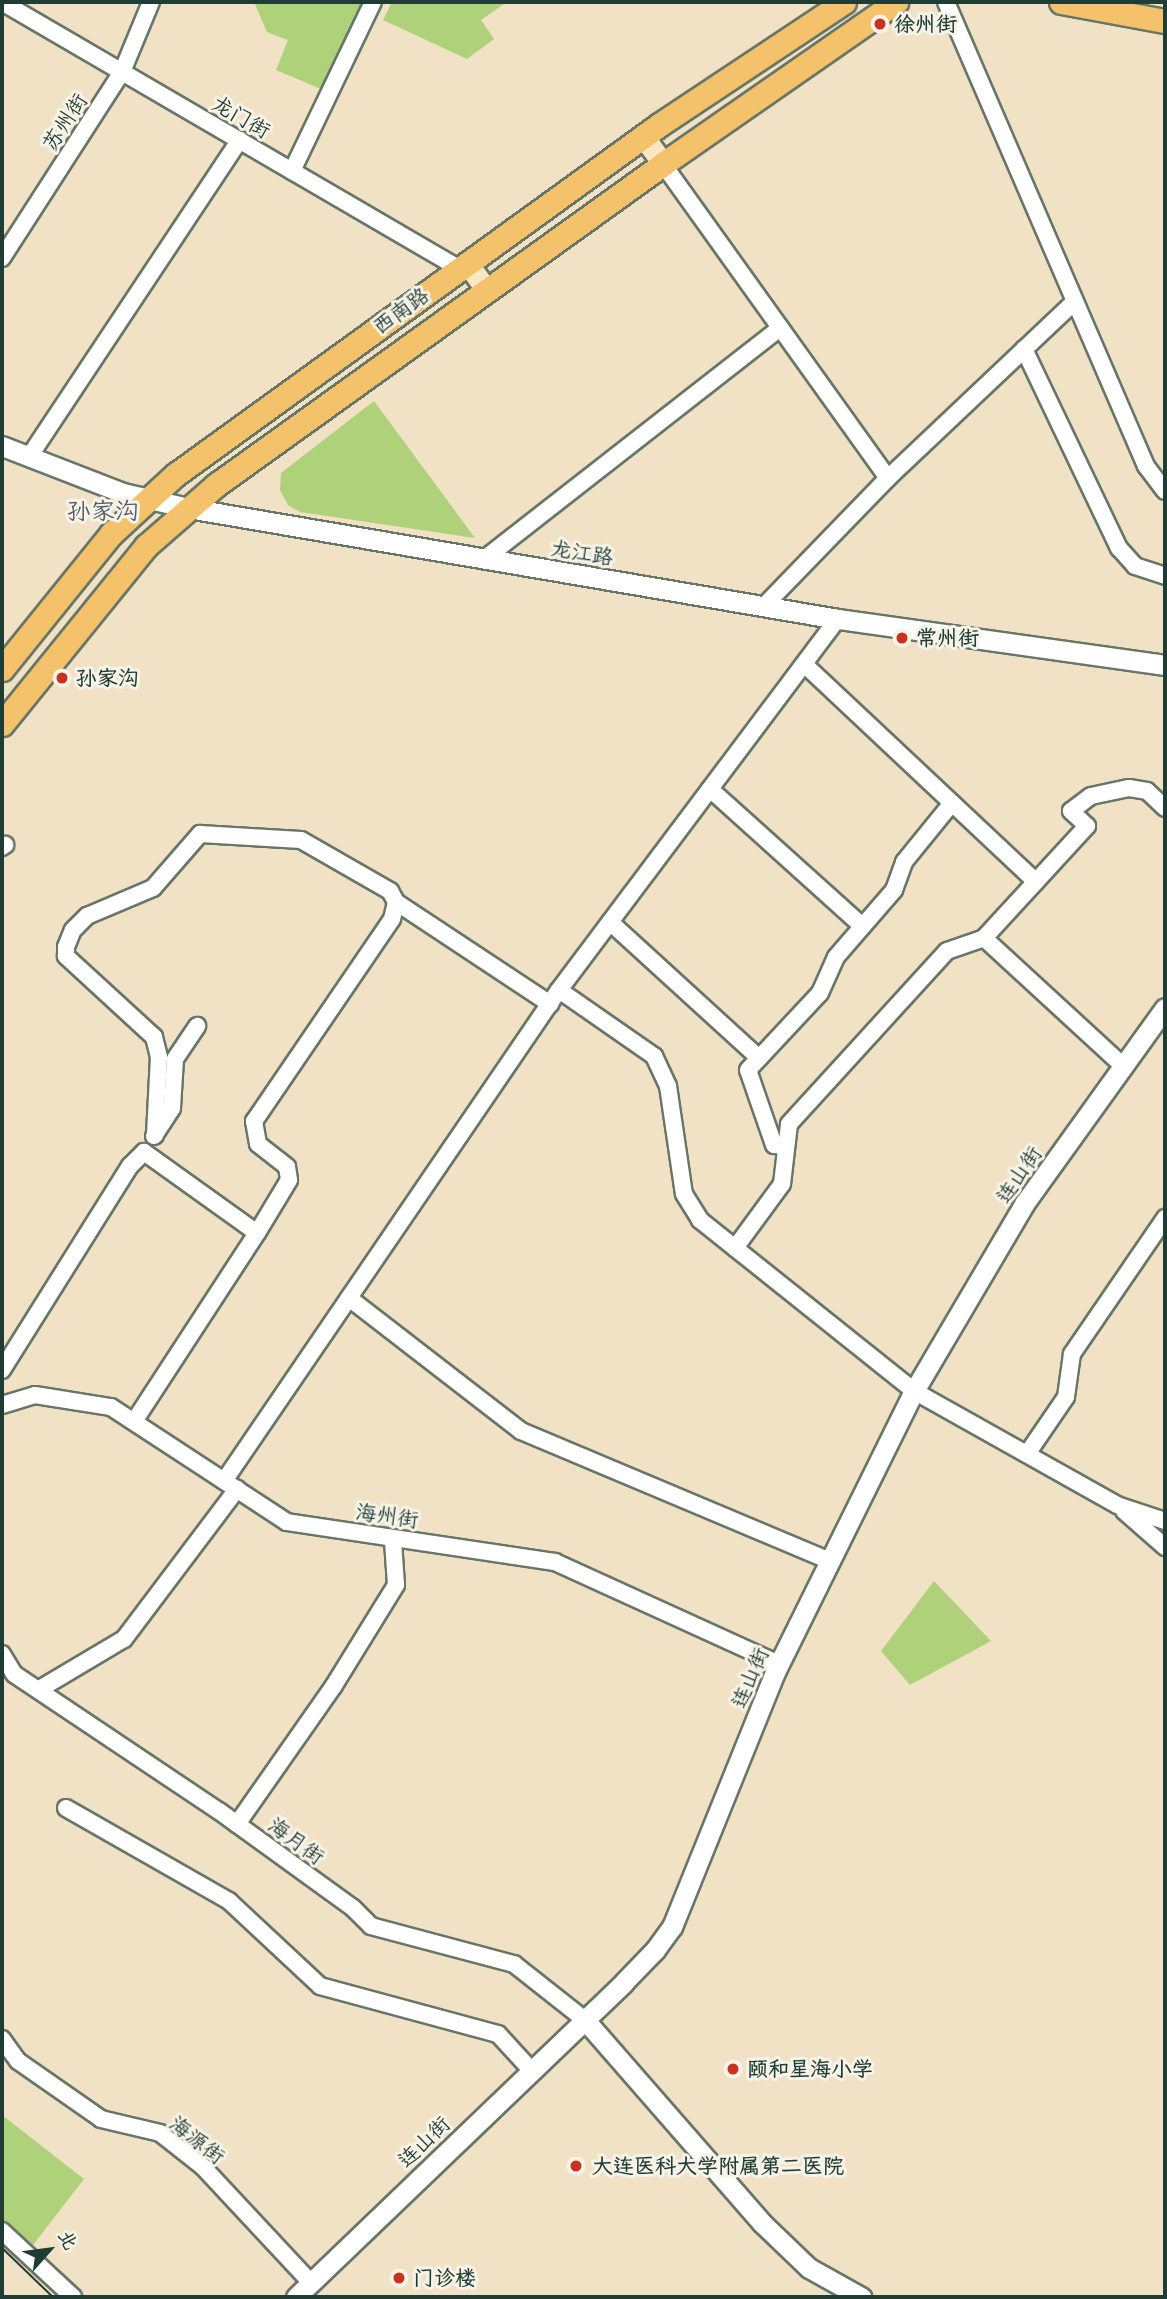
<!DOCTYPE html>
<meta charset="utf-8">
<style>
body{margin:0}
#map{position:relative;width:1167px;height:2299px;overflow:hidden;background:#f1e1c5;font-family:"Shantell Sans","LXGW WenKai TC",sans-serif}
div>[style]{position:absolute}
.green>*{inset:0;background:#afd17a}
.roads{filter:drop-shadow(2px 0 #687667) drop-shadow(-2px 0 #687667) drop-shadow(0 2px #687667) drop-shadow(0 -2px #687667)}
.minor>*{height:16px;margin:-8px;padding:0 8px;transform-origin:8px;border-radius:8px;background:#fff}
.tertiary>*{height:19px;margin:-9.5px;padding:0 9.5px;transform-origin:9.5px;border-radius:9.5px;background:#fff}
.secondary>*{height:21px;margin:-10.5px;padding:0 10.5px;transform-origin:10.5px;border-radius:10.5px;background:#fbe7c3}
.primary>*{height:23px;margin:-11.5px;padding:0 11.5px;transform-origin:11.5px;border-radius:11.5px;background:#f4c26a}
.tram>*{height:2px;margin:-1px;padding:0 1px;transform-origin:1px;border-radius:1px;background:#1f3d34}
.dots>*{width:19px;height:19px;translate:-50% -50%;box-sizing:border-box;border:4px solid #f7f3e8;border-radius:50%}
span{translate:-50% -50%;white-space:nowrap;text-align:center;line-height:1.15;-webkit-text-stroke:6px #f7f3e8;paint-order:stroke}
.poi-label{font-size:21px;color:#1f3d34;font-weight:700}
.left{translate:0 -50%;text-align:left}
.street-label{font-size:21px;color:#1f3d34}
.quarter-label{font-size:24px;color:#545c67}
.frame{position:absolute;inset:0;border:4px solid #1f3d34;pointer-events:none}
.north{position:absolute;left:14px;top:2215px;width:70px;height:70px;-webkit-text-stroke:5px #f7f3e8;paint-order:stroke;rotate:62deg;font-size:19px;font-weight:700;line-height:28px;text-align:center;color:#1f3d34}
.north::after{content:'';display:block;margin:auto;width:24px;height:32px;background:#1f3d34;clip-path:polygon(50% 0,100% 100%,50% 72%,0 100%)}
</style>
<div id="map">
<div class="green">
<i style="clip-path:polygon(254px 2px,370px 2px,328px 92px,276px 70px,288px 40px,267px 32px)"></i>
<i style="clip-path:polygon(392px 2px,507px 2px,481px 20px,494px 39px,467px 59px,383px 20px)"></i>
<i style="clip-path:polygon(374px 401px,475px 538px,300px 512px,288px 505px,280px 490px,281px 473px)"></i>
<i style="clip-path:polygon(934px 1581px,991px 1641px,910px 1685px,881px 1651px)"></i>
<i style="clip-path:polygon(2px 2115px,84px 2179px,33px 2245px,2px 2220px)"></i>
</div>
<div class="roads">
<div class="minor">
<i style="left:2px;top:2px;width:530px;rotate:30.24deg"></i>
<i style="left:946px;top:2px;width:505px;rotate:66.68deg"></i>
<i style="left:1146px;top:466px;width:31px;rotate:53deg"></i>
<i style="left:663px;top:164px;width:386px;rotate:54.4deg"></i>
<i style="left:292px;top:171px;width:187px;rotate:-64.4deg"></i>
<i style="left:2px;top:258px;width:221px;rotate:-57.2deg"></i>
<i style="left:122px;top:72px;width:76px;rotate:-67.5deg"></i>
<i style="left:1024px;top:349px;width:221px;rotate:64.5deg"></i>
<i style="left:1119px;top:548px;width:24px;rotate:48deg"></i>
<i style="left:1135px;top:566px;width:32px;rotate:18deg"></i>
<i style="left:29px;top:457px;width:381px;rotate:-56.4deg"></i>
<i style="left:483px;top:560px;width:377px;rotate:-38deg"></i>
<i style="left:764px;top:606px;width:178px;rotate:-45.9deg"></i>
<i style="left:888px;top:478px;width:256px;rotate:-43.4deg"></i>
<i style="left:804px;top:664px;width:318px;rotate:43.2deg"></i>
<i style="left:710px;top:789px;width:205px;rotate:42deg"></i>
<i style="left:2px;top:847px;width:4px;rotate:-34deg"></i>
<i style="left:396px;top:902px;width:185px;rotate:33.5deg"></i>
<i style="left:610px;top:922px;width:202px;rotate:42.4deg"></i>
<i style="left:984px;top:938px;width:189px;rotate:42.6deg"></i>
<i style="left:559px;top:990px;width:116px;rotate:34.8deg"></i>
<i style="left:654px;top:1056px;width:33px;rotate:65deg"></i>
<i style="left:668px;top:1086px;width:109px;rotate:81.6deg"></i>
<i style="left:684px;top:1194px;width:31px;rotate:58deg"></i>
<i style="left:700px;top:1220px;width:274px;rotate:38.6deg"></i>
<i style="left:914px;top:1391px;width:233px;rotate:29.3deg"></i>
<i style="left:1117px;top:1505px;width:51px;rotate:18.4deg"></i>
<i style="left:155px;top:1135px;width:78px;rotate:-87.1deg"></i>
<i style="left:159px;top:1057px;width:21px;rotate:-104deg"></i>
<i style="left:154px;top:1037px;width:120px;rotate:-137.4deg"></i>
<i style="left:66px;top:956px;width:9px;rotate:-90deg"></i>
<i style="left:66px;top:947px;width:18px;rotate:-68deg"></i>
<i style="left:73px;top:930px;width:20px;rotate:-45deg"></i>
<i style="left:87px;top:916px;width:72px;rotate:-23deg"></i>
<i style="left:153px;top:888px;width:72px;rotate:-49deg"></i>
<i style="left:200px;top:834px;width:101px;rotate:3.4deg"></i>
<i style="left:301px;top:840px;width:103px;rotate:29.8deg"></i>
<i style="left:390px;top:891px;width:13px;rotate:61deg"></i>
<i style="left:396px;top:902px;width:17px;rotate:103deg"></i>
<i style="left:392px;top:919px;width:245px;rotate:124.3deg"></i>
<i style="left:254px;top:1121px;width:23px;rotate:80deg"></i>
<i style="left:258px;top:1144px;width:37px;rotate:38deg"></i>
<i style="left:287px;top:1167px;width:13px;rotate:81deg"></i>
<i style="left:289px;top:1180px;width:62px;rotate:121.1deg"></i>
<i style="left:154px;top:1136px;width:33px;rotate:-57deg"></i>
<i style="left:172px;top:1108px;width:49px;rotate:-86.5deg"></i>
<i style="left:175px;top:1059px;width:40px;rotate:-56deg"></i>
<i style="left:786px;top:1146px;width:12px;rotate:-175deg"></i>
<i style="left:774px;top:1145px;width:79px;rotate:-109.1deg"></i>
<i style="left:748px;top:1070px;width:105px;rotate:-46.9deg"></i>
<i style="left:820px;top:993px;width:39px;rotate:-66deg"></i>
<i style="left:836px;top:957px;width:89px;rotate:-49.1deg"></i>
<i style="left:894px;top:890px;width:30px;rotate:-70deg"></i>
<i style="left:904px;top:862px;width:76px;rotate:-50.9deg"></i>
<i style="left:735px;top:1248px;width:79px;rotate:-53.7deg"></i>
<i style="left:782px;top:1184px;width:60px;rotate:-83.3deg"></i>
<i style="left:789px;top:1124px;width:234px;rotate:-47.6deg"></i>
<i style="left:947px;top:951px;width:39px;rotate:-19deg"></i>
<i style="left:984px;top:938px;width:152px;rotate:-47.4deg"></i>
<i style="left:1087px;top:826px;width:22px;rotate:-137deg"></i>
<i style="left:1071px;top:811px;width:25px;rotate:-37deg"></i>
<i style="left:1091px;top:796px;width:39px;rotate:-12deg"></i>
<i style="left:1129px;top:788px;width:18px;rotate:9deg"></i>
<i style="left:1147px;top:791px;width:25px;rotate:43deg"></i>
<i style="left:349px;top:1298px;width:217px;rotate:37.7deg"></i>
<i style="left:521px;top:1431px;width:336px;rotate:22.8deg"></i>
<i style="left:2px;top:1370px;width:241px;rotate:-57.9deg"></i>
<i style="left:130px;top:1166px;width:20px;rotate:-45deg"></i>
<i style="left:144px;top:1152px;width:139px;rotate:35.6deg"></i>
<i style="left:257px;top:1233px;width:225px;rotate:123.1deg"></i>
<i style="left:2px;top:1405px;width:34px;rotate:-17deg"></i>
<i style="left:35px;top:1395px;width:77px;rotate:9deg"></i>
<i style="left:111px;top:1407px;width:210px;rotate:33.2deg"></i>
<i style="left:287px;top:1522px;width:271px;rotate:8.5deg"></i>
<i style="left:555px;top:1562px;width:246px;rotate:24.5deg"></i>
<i style="left:1027px;top:1454px;width:69px;rotate:-55.6deg"></i>
<i style="left:1066px;top:1397px;width:43px;rotate:-82.1deg"></i>
<i style="left:1072px;top:1354px;width:165px;rotate:-55.6deg"></i>
<i style="left:224px;top:1481px;width:594px;rotate:-55.7deg"></i>
<i style="left:559px;top:990px;width:464px;rotate:-53.1deg"></i>
<i style="left:1124px;top:1511px;width:55px;rotate:41.3deg"></i>
<i style="left:2px;top:1654px;width:23px;rotate:59deg"></i>
<i style="left:14px;top:1674px;width:247px;rotate:33.8deg"></i>
<i style="left:219px;top:1811px;width:165px;rotate:35.9deg"></i>
<i style="left:353px;top:1908px;width:25px;rotate:45deg"></i>
<i style="left:371px;top:1926px;width:148px;rotate:14.9deg"></i>
<i style="left:514px;top:1964px;width:90px;rotate:38.3deg"></i>
<i style="left:38px;top:1690px;width:100px;rotate:-30.7deg"></i>
<i style="left:124px;top:1639px;width:188px;rotate:-53deg"></i>
<i style="left:66px;top:1808px;width:188px;rotate:29.7deg"></i>
<i style="left:229px;top:1901px;width:125px;rotate:43deg"></i>
<i style="left:320px;top:1986px;width:184px;rotate:15.1deg"></i>
<i style="left:498px;top:2034px;width:50px;rotate:47.4deg"></i>
<i style="left:237px;top:1824px;width:167px;rotate:-55deg"></i>
<i style="left:333px;top:1687px;width:120px;rotate:-58.3deg"></i>
<i style="left:396px;top:1585px;width:44px;rotate:-93.9deg"></i>
<i style="left:2px;top:2039px;width:27px;rotate:54deg"></i>
<i style="left:18px;top:2061px;width:101px;rotate:34.9deg"></i>
<i style="left:101px;top:2119px;width:61px;rotate:13.3deg"></i>
<i style="left:160px;top:2133px;width:55px;rotate:38.3deg"></i>
<i style="left:203px;top:2167px;width:158px;rotate:47deg"></i>
<i style="left:2px;top:2231px;width:97px;rotate:42.9deg"></i>
</div>
<div class="tertiary">
<i style="left:2px;top:446px;width:130px;rotate:21.2deg"></i>
<i style="left:123px;top:493px;width:67px;rotate:13deg"></i>
<i style="left:188px;top:508px;width:659px;rotate:9.69deg"></i>
<i style="left:838px;top:619px;width:330px;rotate:8deg"></i>
<i style="left:585px;top:2020px;width:269px;rotate:48.9deg"></i>
<i style="left:762px;top:2223px;width:65px;rotate:43.8deg"></i>
<i style="left:809px;top:2268px;width:60px;rotate:29.1deg"></i>
<i style="left:296px;top:2297px;width:455px;rotate:-43.8deg"></i>
<i style="left:624px;top:1982px;width:45px;rotate:-45.9deg"></i>
<i style="left:655px;top:1950px;width:29px;rotate:-54deg"></i>
<i style="left:672px;top:1927px;width:275px;rotate:-68deg"></i>
<i style="left:775px;top:1672px;width:313px;rotate:-63.7deg"></i>
<i style="left:914px;top:1391px;width:217px;rotate:-59.5deg"></i>
<i style="left:1024px;top:1204px;width:241px;rotate:-54.3deg"></i>
</div>
<div class="secondary">
<i style="left:643px;top:136px;width:34px;rotate:54deg"></i>
<i style="left:467px;top:263px;width:34px;rotate:54deg"></i>
</div>
<div class="primary">
<i style="left:1061px;top:2px;width:106px;rotate:10.4deg"></i>
<i style="left:2px;top:669px;width:174px;rotate:-51.1deg"></i>
<i style="left:111px;top:534px;width:87px;rotate:-42.7deg"></i>
<i style="left:175px;top:475px;width:597px;rotate:-35.87deg"></i>
<i style="left:659px;top:125px;width:222px;rotate:-33.6deg"></i>
<i style="left:2px;top:724px;width:229px;rotate:-51deg"></i>
<i style="left:146px;top:546px;width:93px;rotate:-41.1deg"></i>
<i style="left:216px;top:485px;width:550px;rotate:-35.68deg"></i>
<i style="left:663px;top:164px;width:284px;rotate:-34.8deg"></i>
</div>
</div>
<div class="tram">
<i style="left:2px;top:2248px;width:71px;rotate:43.9deg"></i>
</div>
<div class="dots">
<i style="left:880px;top:24px;background:#c8321e"></i>
<i style="left:902px;top:638px;background:#c8321e"></i>
<i style="left:62px;top:678px;background:#c8321e"></i>
<i style="left:733px;top:2069px;background:#c8321e"></i>
<i style="left:576px;top:2166px;background:#c8321e"></i>
<i style="left:399px;top:2278px;background:#c8321e"></i>
</div>
<div class="poi-label">
<span class="left" style="left:894px;top:24px">徐州街</span>
<span class="left" style="left:916px;top:638px">常州街</span>
<span class="left" style="left:76px;top:678px">孙家沟</span>
<span class="left" style="left:747px;top:2069px">颐和星海小学</span>
<span class="left" style="left:592px;top:2166px">大连医科大学附属第二医院</span>
<span class="left" style="left:413px;top:2278px">门诊楼</span>
</div>
<div class="street-label">
<span style="left:241px;top:117px;rotate:30deg">龙门街</span>
<span style="left:65px;top:122px;rotate:-57deg">苏州街</span>
<span style="left:401px;top:311px;rotate:-36deg">西南路</span>
<span style="left:582px;top:553px;rotate:9deg">龙江路</span>
<span style="left:1019px;top:1175px;rotate:-56deg">连山街</span>
<span style="left:387px;top:1516px;rotate:8deg">海州街</span>
<span style="left:750px;top:1678px;rotate:-67deg">连山街</span>
<span style="left:296px;top:1841px;rotate:36deg">海月街</span>
<span style="left:197px;top:2140px;rotate:38deg">海源街</span>
<span style="left:424px;top:2142px;rotate:-44deg">连山街</span>
</div>
<div class="quarter-label">
<span style="left:103px;top:512px">孙家沟</span>
</div>
<div class="frame"></div>
<div class="north">北</div>
</div>
